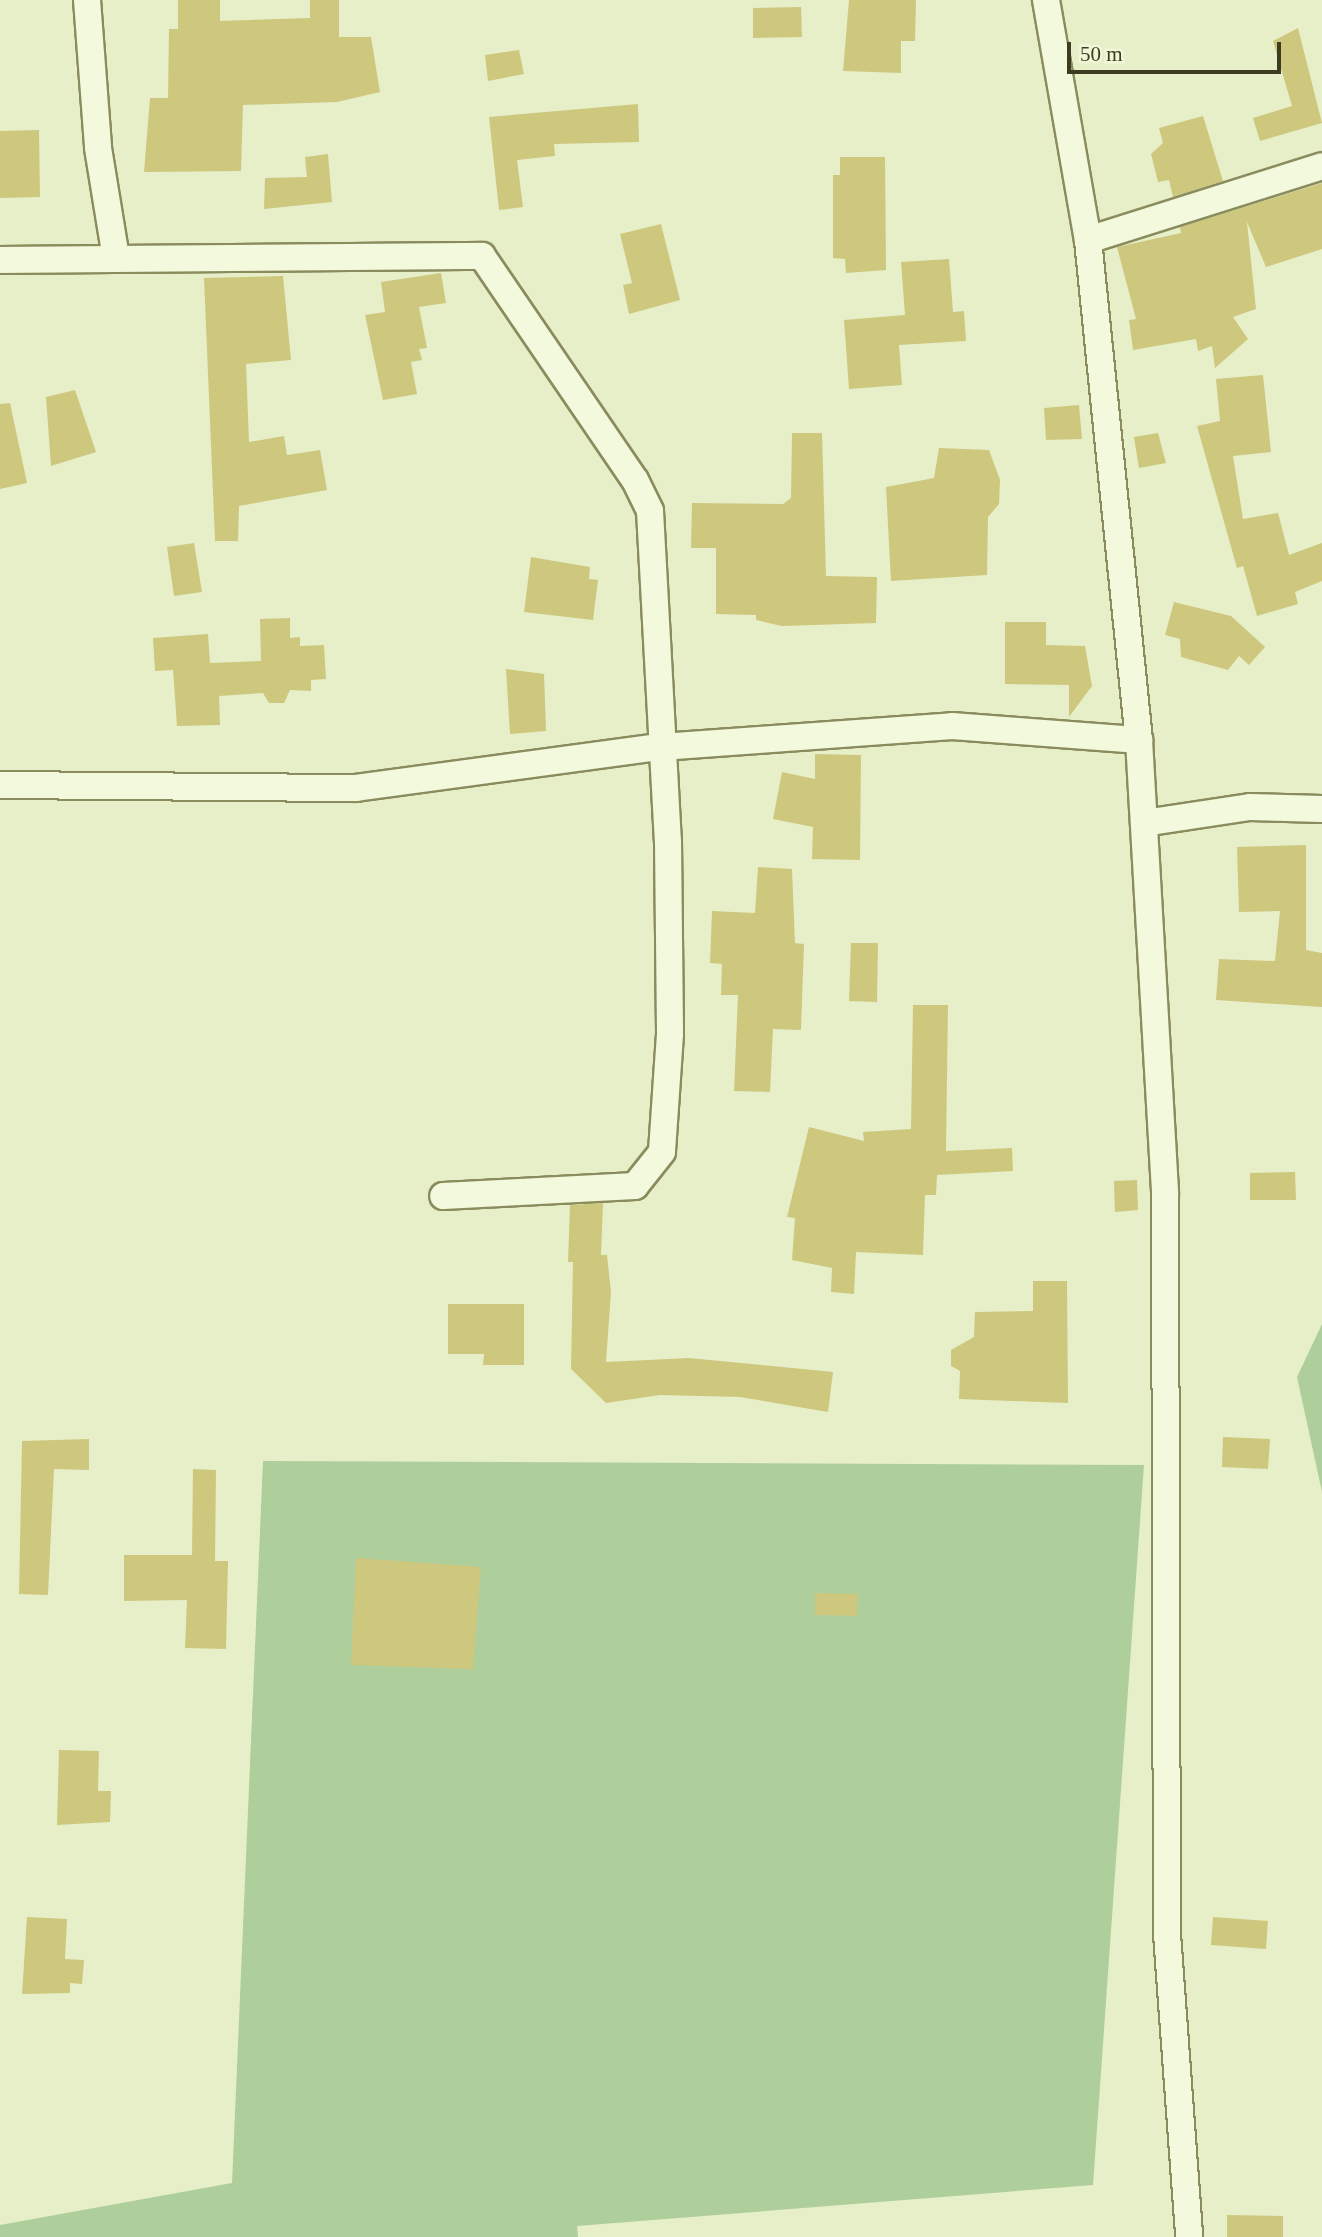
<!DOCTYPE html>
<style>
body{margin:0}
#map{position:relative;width:1322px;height:2237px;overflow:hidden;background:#e7efc9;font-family:"Times New Roman",serif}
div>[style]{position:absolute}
.green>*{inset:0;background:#aece9c}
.building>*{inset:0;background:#cdc87e}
.roads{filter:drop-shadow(2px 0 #8a8c5d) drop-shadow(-2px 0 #8a8c5d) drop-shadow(0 2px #8a8c5d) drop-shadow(0 -2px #8a8c5d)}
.street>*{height:26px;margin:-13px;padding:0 13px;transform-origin:13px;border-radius:13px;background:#f3f9dc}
span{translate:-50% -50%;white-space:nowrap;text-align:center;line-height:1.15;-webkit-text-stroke:5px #f0f6d8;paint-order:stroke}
.scale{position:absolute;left:1067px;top:42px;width:214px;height:32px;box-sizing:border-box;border:4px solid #3c3c20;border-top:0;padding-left:9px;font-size:21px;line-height:24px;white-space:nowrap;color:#3c3c20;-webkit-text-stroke:5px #f0f6d8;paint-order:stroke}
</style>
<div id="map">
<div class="green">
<i style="clip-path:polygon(1322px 1324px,1322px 1492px,1297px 1377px)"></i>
<i style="clip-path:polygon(263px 1461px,1144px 1465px,1093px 2185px,577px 2226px,578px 2237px,0 2237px,0 2225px,232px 2183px)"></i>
</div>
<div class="building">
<i style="clip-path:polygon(178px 0,220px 0,220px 21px,310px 18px,310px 0,339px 0,339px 37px,371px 37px,380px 92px,337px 102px,243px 105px,241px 171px,144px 172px,150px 98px,168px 98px,169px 29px,178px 29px)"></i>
<i style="clip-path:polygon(849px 0,916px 0,915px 41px,901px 41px,901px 73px,843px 71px)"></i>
<i style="clip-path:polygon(801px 7px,802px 37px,753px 38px,753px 8px)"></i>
<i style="clip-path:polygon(1298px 28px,1322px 123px,1260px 141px,1253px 118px,1292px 106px,1273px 41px)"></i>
<i style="clip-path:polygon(519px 50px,524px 74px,488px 81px,485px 55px)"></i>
<i style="clip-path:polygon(638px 104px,639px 142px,554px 144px,555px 156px,517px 160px,523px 207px,499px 210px,489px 117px)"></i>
<i style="clip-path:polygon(1203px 116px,1223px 181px,1173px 197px,1169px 180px,1158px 182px,1151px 154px,1163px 143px,1159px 128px)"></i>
<i style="clip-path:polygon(39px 130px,40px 197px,0 198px,0 131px)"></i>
<i style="clip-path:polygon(328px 154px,332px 202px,264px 209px,265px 178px,307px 177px,305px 157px)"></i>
<i style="clip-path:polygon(840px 157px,885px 157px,886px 270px,846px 273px,845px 259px,833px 258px,833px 175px,840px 175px)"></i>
<i style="clip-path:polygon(1322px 183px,1322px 249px,1266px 267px,1247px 222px,1256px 309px,1233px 317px,1248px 339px,1215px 368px,1212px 346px,1198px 351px,1196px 339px,1133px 350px,1129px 320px,1136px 319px,1117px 247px,1181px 233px,1180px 227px)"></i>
<i style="clip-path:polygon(661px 224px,680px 300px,629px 314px,623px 285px,632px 283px,620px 234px)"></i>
<i style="clip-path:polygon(949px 259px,953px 312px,964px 311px,966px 341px,899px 345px,902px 385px,849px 389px,844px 320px,905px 315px,901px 262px)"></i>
<i style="clip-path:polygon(441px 273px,446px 303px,419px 307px,427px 348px,419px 349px,422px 360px,411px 362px,417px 394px,383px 400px,365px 315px,385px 312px,381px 282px)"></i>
<i style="clip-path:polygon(283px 276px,291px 360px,246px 364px,249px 442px,284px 436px,287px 455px,320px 450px,327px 490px,239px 506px,238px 541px,215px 541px,204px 278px)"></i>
<i style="clip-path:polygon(1263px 375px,1271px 452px,1233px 456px,1243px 519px,1278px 513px,1289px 555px,1322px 543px,1322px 581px,1295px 592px,1298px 604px,1257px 616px,1243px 566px,1237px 568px,1197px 426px,1220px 421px,1216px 379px)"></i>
<i style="clip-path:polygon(75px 390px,96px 452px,51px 466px,46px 397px)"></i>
<i style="clip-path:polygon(10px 403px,27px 483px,0 489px,0 404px)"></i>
<i style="clip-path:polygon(1079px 405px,1082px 439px,1046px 440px,1044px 408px)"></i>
<i style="clip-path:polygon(792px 433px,822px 433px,826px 576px,877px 577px,876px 623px,782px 626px,756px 620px,756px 615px,716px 614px,716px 548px,691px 548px,692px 503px,783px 504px,791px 498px)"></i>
<i style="clip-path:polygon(1158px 433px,1166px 463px,1139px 468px,1134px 437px)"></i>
<i style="clip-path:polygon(939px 448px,989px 450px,1000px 480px,999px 504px,988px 517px,987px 575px,891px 581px,886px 487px,934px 478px)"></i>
<i style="clip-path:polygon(194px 543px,202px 592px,174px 596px,167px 547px)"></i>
<i style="clip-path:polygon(531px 557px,590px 567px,589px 579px,598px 580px,593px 620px,524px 612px)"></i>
<i style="clip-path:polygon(1174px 602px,1231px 616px,1265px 647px,1249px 665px,1239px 656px,1228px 670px,1181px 657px,1180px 639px,1165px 635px)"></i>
<i style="clip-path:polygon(290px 618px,290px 638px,300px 637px,300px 646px,324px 645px,326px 679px,311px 680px,311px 691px,290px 690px,284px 703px,269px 703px,263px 693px,219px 696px,220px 725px,177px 726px,173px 670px,155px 671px,153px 638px,208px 634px,210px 663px,261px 661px,260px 619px)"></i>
<i style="clip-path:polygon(1005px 622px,1046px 622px,1046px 645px,1085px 646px,1092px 686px,1069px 717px,1069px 685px,1005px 684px)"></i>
<i style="clip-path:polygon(506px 669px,544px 674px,546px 731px,510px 734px)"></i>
<i style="clip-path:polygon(815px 754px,861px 755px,860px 860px,812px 859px,813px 827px,773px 819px,782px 772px,815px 779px)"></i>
<i style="clip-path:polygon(1306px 845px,1306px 950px,1322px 953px,1322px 1007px,1216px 1000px,1219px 959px,1275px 961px,1280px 911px,1239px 912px,1237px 847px)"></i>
<i style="clip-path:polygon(758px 867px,792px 869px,795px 943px,804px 944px,801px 1030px,773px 1029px,770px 1092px,734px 1091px,738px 995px,721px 995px,722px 964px,710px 963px,712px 911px,755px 913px)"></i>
<i style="clip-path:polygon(851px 943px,878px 943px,877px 1002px,849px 1001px)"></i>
<i style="clip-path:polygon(913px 1005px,948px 1005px,946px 1151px,1012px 1148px,1013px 1171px,937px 1175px,936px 1195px,925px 1195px,923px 1255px,856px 1252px,854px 1294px,831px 1292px,832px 1268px,792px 1260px,795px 1218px,787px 1217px,809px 1127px,864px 1141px,863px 1132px,911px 1129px)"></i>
<i style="clip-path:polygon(1295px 1172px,1296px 1200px,1250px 1200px,1250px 1173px)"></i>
<i style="clip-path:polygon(1137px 1180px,1138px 1210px,1115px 1212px,1114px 1181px)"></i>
<i style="clip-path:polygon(603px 1203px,601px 1255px,607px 1255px,611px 1292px,606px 1362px,689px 1358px,833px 1372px,828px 1412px,740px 1397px,660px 1395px,606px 1403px,571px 1369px,573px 1262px,568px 1262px,570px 1205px)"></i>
<i style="clip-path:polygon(1033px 1281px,1067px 1281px,1068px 1403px,959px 1399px,960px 1371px,951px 1366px,951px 1350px,974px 1337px,975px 1312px,1033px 1311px)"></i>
<i style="clip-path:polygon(448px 1304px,524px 1304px,524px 1365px,483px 1365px,484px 1354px,448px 1354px)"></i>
<i style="clip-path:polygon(1223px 1437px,1270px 1439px,1268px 1469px,1222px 1467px)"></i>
<i style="clip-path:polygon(89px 1439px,89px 1470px,54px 1469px,48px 1595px,19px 1594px,22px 1441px)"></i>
<i style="clip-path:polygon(193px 1469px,216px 1470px,215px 1561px,228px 1561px,226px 1649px,185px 1648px,187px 1600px,124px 1601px,124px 1555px,192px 1555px)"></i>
<i style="clip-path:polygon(356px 1558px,481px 1567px,473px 1669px,351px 1665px)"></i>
<i style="clip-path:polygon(815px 1593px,858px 1594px,857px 1616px,815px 1615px)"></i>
<i style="clip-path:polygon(59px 1750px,99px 1751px,98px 1791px,111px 1791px,110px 1822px,57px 1825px)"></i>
<i style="clip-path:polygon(27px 1917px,67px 1919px,65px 1959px,84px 1960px,82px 1984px,70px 1983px,70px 1993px,22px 1994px)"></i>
<i style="clip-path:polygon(1213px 1917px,1268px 1921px,1266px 1949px,1211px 1945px)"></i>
<i style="clip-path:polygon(1227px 2215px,1283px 2216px,1283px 2237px,1227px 2237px)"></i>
</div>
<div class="roads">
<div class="street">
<i style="left:87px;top:0;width:148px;rotate:85.7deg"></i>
<i style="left:98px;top:148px;width:111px;rotate:80.7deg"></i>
<i style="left:1046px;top:0;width:244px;rotate:80.1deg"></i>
<i style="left:1088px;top:240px;width:503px;rotate:84.18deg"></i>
<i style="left:1139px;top:740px;width:453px;rotate:86.7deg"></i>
<i style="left:1165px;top:1192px;width:742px;rotate:89.85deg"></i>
<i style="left:1167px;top:1934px;width:304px;rotate:85.8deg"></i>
<i style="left:1088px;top:240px;width:245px;rotate:-17.5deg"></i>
<i style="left:0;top:260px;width:482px;rotate:-0.5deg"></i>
<i style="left:482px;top:256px;width:271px;rotate:55.7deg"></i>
<i style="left:635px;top:480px;width:34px;rotate:64deg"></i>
<i style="left:650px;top:511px;width:330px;rotate:86.9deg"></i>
<i style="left:668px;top:841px;width:193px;rotate:89.4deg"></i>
<i style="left:670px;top:1034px;width:118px;rotate:93.9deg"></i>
<i style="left:662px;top:1152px;width:43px;rotate:128.5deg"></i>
<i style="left:635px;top:1186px;width:192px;rotate:177deg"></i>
<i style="left:0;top:785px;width:356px;rotate:0.5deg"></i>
<i style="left:356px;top:788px;width:308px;rotate:-7.7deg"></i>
<i style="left:661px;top:747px;width:292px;rotate:-4.1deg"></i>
<i style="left:952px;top:726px;width:188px;rotate:4.3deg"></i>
<i style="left:1144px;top:823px;width:107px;rotate:-8.6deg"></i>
<i style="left:1250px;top:807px;width:72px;rotate:1.6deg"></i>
</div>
</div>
<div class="scale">50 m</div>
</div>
